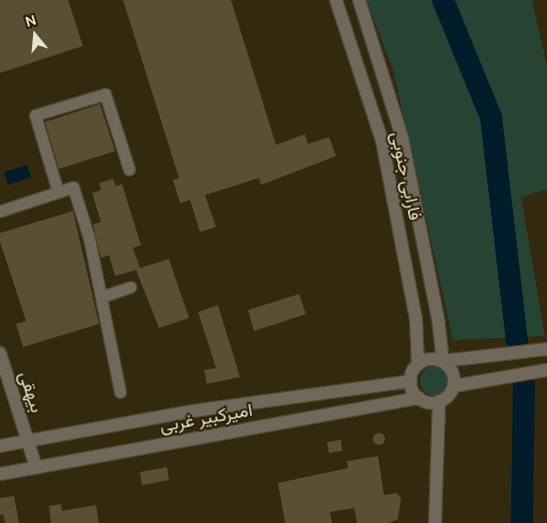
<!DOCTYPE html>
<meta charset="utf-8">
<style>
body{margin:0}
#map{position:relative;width:547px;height:523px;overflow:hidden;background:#33290f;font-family:"DM Sans",Vazirmatn,sans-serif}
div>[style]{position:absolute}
.green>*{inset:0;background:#264334}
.round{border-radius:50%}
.water>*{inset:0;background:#001b2a}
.river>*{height:22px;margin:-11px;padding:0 11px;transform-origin:11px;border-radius:11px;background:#001b2a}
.building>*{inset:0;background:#5a4e34}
.roads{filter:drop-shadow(1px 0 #50472e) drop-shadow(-1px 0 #50472e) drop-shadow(0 1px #50472e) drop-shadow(0 -1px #50472e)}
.minor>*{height:11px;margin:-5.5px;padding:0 5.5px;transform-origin:5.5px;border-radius:5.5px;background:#71685c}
.tertiary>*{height:12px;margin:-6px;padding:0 6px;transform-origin:6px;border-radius:6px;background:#71685c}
.tertiary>.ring{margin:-6px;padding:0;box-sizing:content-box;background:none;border:12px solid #71685c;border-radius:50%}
span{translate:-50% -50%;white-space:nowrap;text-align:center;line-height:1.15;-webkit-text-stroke:4px #291f05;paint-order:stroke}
.street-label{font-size:18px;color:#e9e2d3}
.north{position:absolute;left:10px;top:10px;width:50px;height:50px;-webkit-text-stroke:4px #291f05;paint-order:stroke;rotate:343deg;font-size:14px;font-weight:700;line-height:20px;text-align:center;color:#e9e2d3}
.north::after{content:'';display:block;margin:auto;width:18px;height:22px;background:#e9e2d3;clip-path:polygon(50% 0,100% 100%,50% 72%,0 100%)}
</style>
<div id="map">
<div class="green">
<i style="clip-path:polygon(366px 0,532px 0,547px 66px,547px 189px,521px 197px,545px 336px,453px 340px,393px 69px)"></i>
<i class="round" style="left:420px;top:366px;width:30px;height:30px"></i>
</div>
<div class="water">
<i style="clip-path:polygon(27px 165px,31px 177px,8px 185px,4px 172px)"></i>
</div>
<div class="river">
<i style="left:443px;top:0;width:126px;rotate:67.7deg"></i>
<i style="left:491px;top:117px;width:226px;rotate:83.4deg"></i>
<i style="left:522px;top:523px;width:140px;rotate:-89.2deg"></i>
</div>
<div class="building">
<i style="clip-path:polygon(0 0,68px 0,83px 46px,0 73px)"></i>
<i style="clip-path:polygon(123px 0,231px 0,276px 145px,305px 134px,308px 144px,329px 137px,336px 156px,261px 185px,259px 178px,205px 195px,216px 227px,200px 232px,190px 200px,180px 203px,173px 180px,179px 178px)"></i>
<i style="clip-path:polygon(100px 104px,115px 151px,59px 169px,45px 122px)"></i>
<i style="clip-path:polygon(113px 179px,116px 186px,122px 184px,141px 245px,133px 248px,140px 268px,169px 259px,189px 318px,159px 328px,136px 270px,115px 276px,109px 255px,101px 258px,93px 224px,101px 222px,92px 193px,101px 190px,99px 183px)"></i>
<i style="clip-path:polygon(73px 211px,99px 324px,23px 347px,16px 324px,26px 321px,0 242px,0 233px)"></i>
<i style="clip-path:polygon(299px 294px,306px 314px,254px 331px,248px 310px)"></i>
<i style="clip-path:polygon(218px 305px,240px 377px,207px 384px,204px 370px,216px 368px,198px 312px)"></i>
<i class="round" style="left:373px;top:433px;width:12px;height:12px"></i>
<i style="clip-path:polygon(341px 440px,342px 451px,329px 453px,327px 442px)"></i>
<i style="clip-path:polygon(378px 456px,384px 495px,397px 493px,401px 498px,398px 519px,389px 523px,357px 523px,354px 508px,330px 512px,332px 523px,285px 523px,278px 483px,348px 468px,347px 461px)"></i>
<i style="clip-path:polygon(167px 467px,169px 480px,142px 485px,140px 472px)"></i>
<i style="clip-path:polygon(14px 496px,19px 523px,5px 523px,3px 514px,0 515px,0 498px)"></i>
<i style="clip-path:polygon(61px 504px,62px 511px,96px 505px,99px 523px,51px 523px,49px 506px)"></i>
</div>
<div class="roads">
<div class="minor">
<i style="left:58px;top:192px;width:80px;rotate:-106.6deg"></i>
<i style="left:35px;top:115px;width:73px;rotate:-16.7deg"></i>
<i style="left:105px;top:94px;width:79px;rotate:72.3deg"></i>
<i style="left:0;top:211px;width:77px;rotate:-18.2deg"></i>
<i style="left:73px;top:187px;width:53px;rotate:72.6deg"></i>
<i style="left:89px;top:238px;width:157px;rotate:78.6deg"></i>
<i style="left:101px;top:297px;width:31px;rotate:-19deg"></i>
</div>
<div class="tertiary">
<i style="left:336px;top:0;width:148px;rotate:71.9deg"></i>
<i style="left:382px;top:141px;width:181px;rotate:79.2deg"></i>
<i style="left:416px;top:319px;width:45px;rotate:87.5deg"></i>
<i style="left:359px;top:0;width:144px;rotate:72.6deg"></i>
<i style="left:402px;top:137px;width:185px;rotate:78.8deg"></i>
<i style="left:438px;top:318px;width:43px;rotate:83.4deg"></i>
<i style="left:443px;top:361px;width:105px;rotate:-6.6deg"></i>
<i style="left:0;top:353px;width:120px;rotate:72.5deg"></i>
<i class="ring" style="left:410px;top:359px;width:32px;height:32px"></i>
<i style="left:454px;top:386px;width:94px;rotate:-9.8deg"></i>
<i style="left:0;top:446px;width:196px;rotate:-10.3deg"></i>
<i style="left:193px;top:411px;width:220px;rotate:-7.8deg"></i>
<i style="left:0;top:474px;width:426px;rotate:-10.3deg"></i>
<i style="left:435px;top:523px;width:122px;rotate:-88.1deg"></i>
</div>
</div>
<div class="street-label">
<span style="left:406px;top:176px;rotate:78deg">فارابی جنوبی</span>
<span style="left:31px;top:392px;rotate:72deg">بیهقی</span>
<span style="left:206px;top:418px;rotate:-10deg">امیرکبیر غربی</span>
</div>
<div class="north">N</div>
</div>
